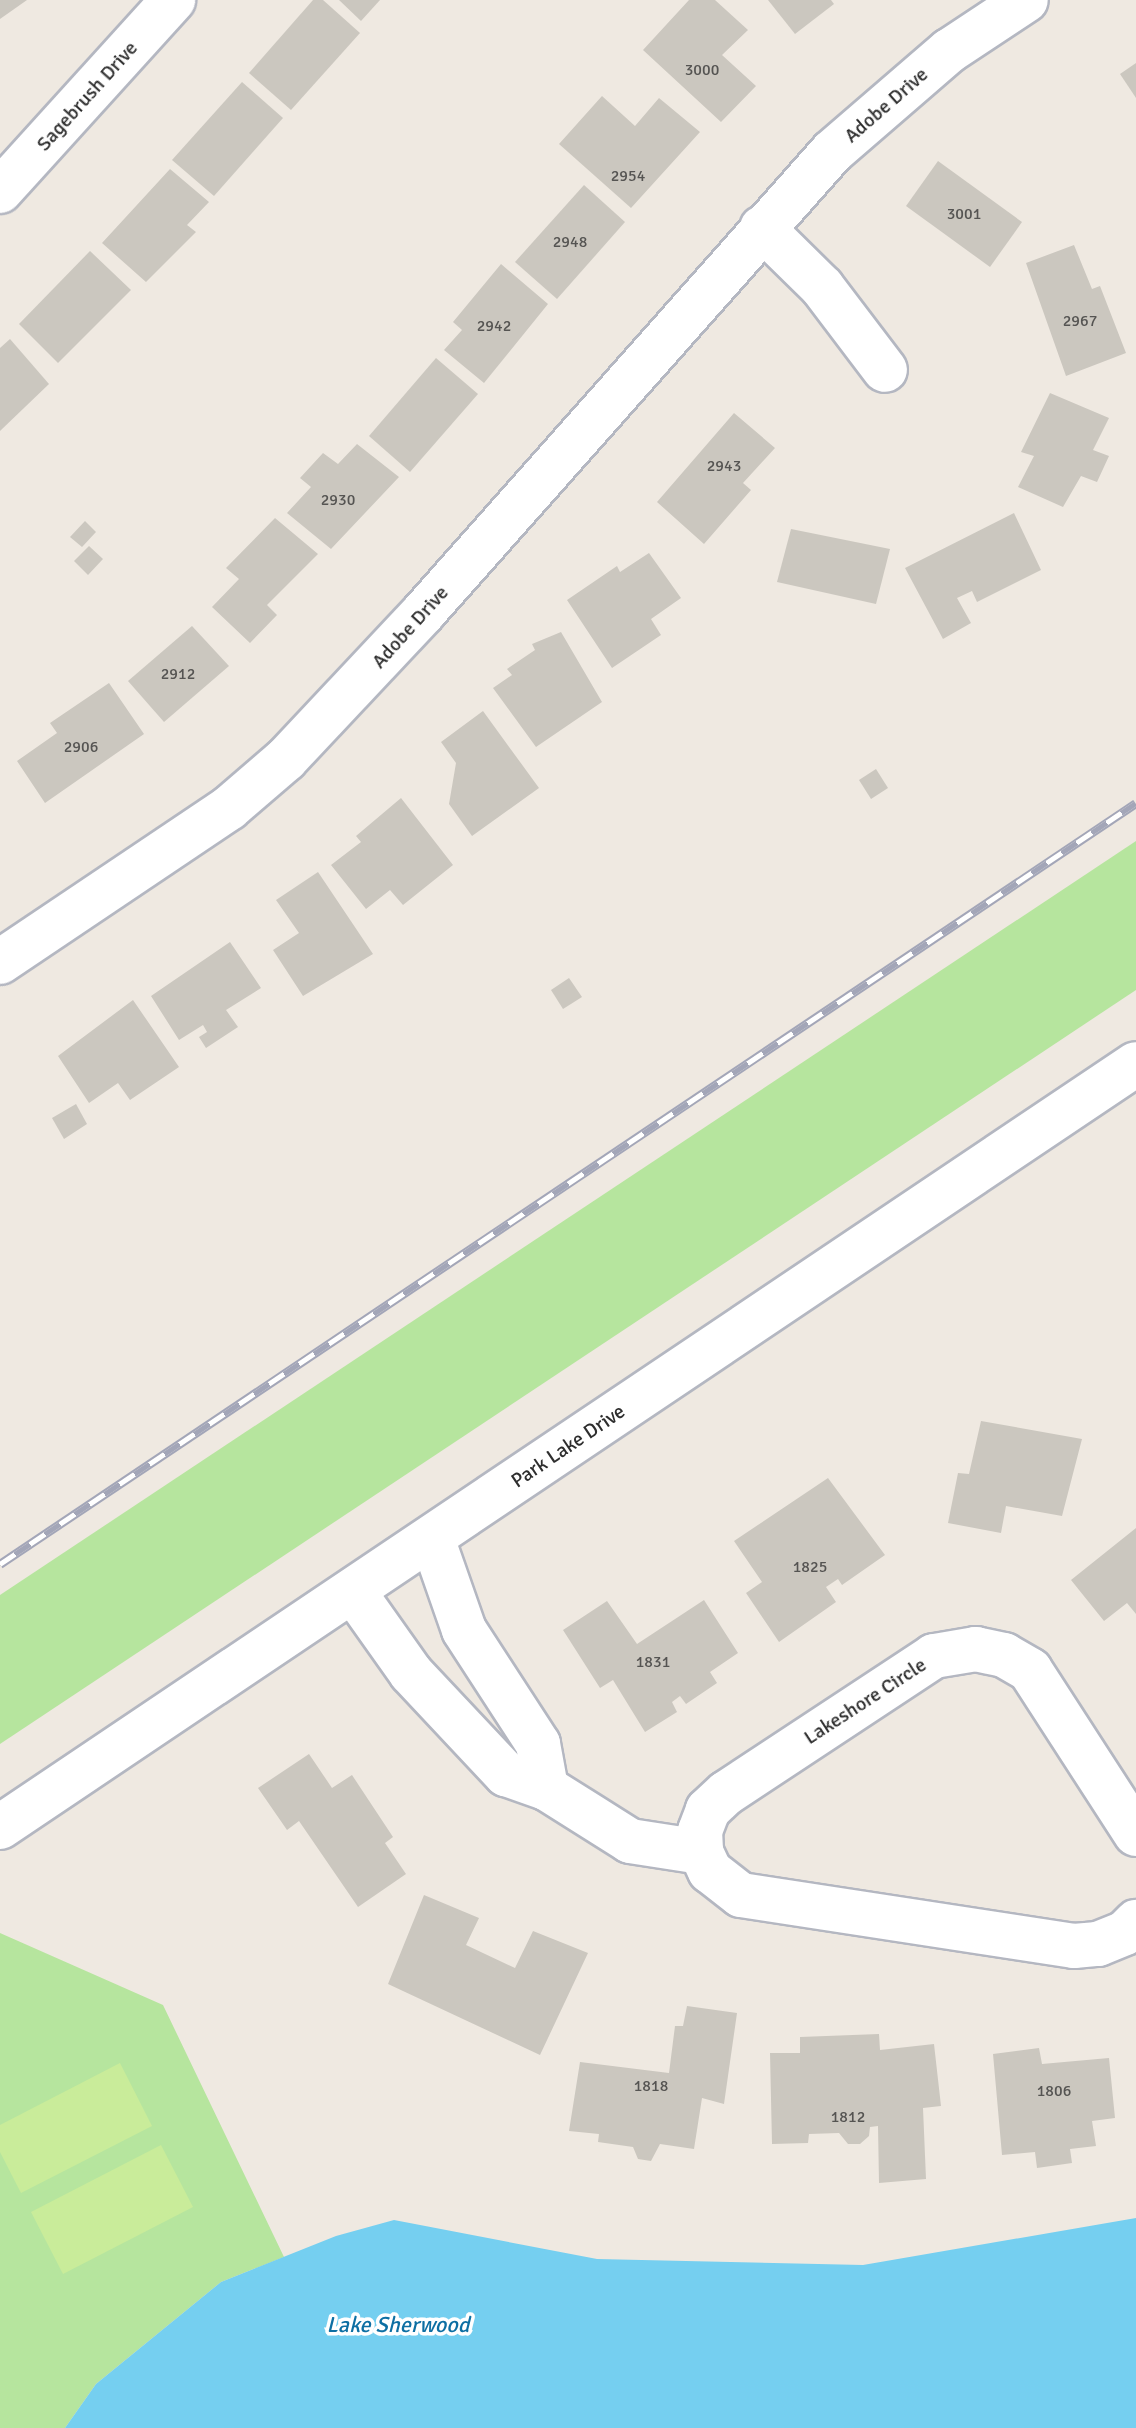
<!DOCTYPE html>
<style>
body{margin:0}
#map{position:relative;width:1136px;height:2428px;overflow:hidden;background:#efe9e1;font-family:Signika,sans-serif}
div>[style]{position:absolute}
.green>*{inset:0;background:#b6e59e}
.pitch>*{inset:0;background:#c9ec9a}
.water>*{inset:0;background:#75cff0}
.building>*{inset:0;background:#cbc7bf}
.roads{filter:drop-shadow(2px 0 #b4b7c1) drop-shadow(-2px 0 #b4b7c1) drop-shadow(0 2px #b4b7c1) drop-shadow(0 -2px #b4b7c1)}
.minor>*{height:44px;margin:-22px;padding:0 22px;transform-origin:22px;border-radius:22px;background:#fff}
.rail>*{height:9px;margin-top:-4.5px;transform-origin:0;background:repeating-linear-gradient(90deg,#fff 0 18px,#a3a6b8 0 36px);box-sizing:border-box;border-block:2px solid #a3a6b8}
span{translate:-50% -50%;white-space:nowrap;text-align:center;line-height:1.15;-webkit-text-stroke:7px #fff;paint-order:stroke}
.number-label{font-size:16px;color:#555452}
.number-label span{-webkit-text-stroke-width:0}
.street-label{font-size:20px;color:#2e2e2e}
.water-label{font-size:22px;color:#0d6fa3;font-style:italic}
</style>
<div id="map">
<div class="green">
<i style="clip-path:polygon(1136px 841px,1136px 990px,0 1744px,0 1595px)"></i>
<i style="clip-path:polygon(0 1933px,163px 2005px,284px 2257px,221px 2282px,96px 2384px,65px 2428px,0 2428px)"></i>
</div>
<div class="pitch">
<i style="clip-path:polygon(120px 2063px,152px 2126px,21px 2193px,0 2152px,0 2125px)"></i>
<i style="clip-path:polygon(161px 2145px,193px 2207px,63px 2274px,31px 2212px)"></i>
</div>
<div class="water">
<i style="clip-path:polygon(1136px 2218px,1136px 2428px,65px 2428px,96px 2384px,221px 2282px,336px 2236px,394px 2220px,597px 2259px,863px 2265px)"></i>
</div>
<div class="building">
<i style="clip-path:polygon(0 0,27px 0,0 19px)"></i>
<i style="clip-path:polygon(313px 0,323px 0,360px 33px,291px 110px,249px 73px)"></i>
<i style="clip-path:polygon(339px 0,380px 0,361px 21px)"></i>
<i style="clip-path:polygon(689px 0,715px 0,748px 30px,722px 55px,756px 86px,721px 122px,643px 50px)"></i>
<i style="clip-path:polygon(768px 0,831px 0,834px 4px,795px 34px)"></i>
<i style="clip-path:polygon(1136px 63px,1136px 98px,1120px 74px)"></i>
<i style="clip-path:polygon(242px 82px,283px 118px,214px 196px,172px 160px)"></i>
<i style="clip-path:polygon(602px 96px,635px 126px,659px 98px,700px 132px,631px 208px,559px 144px)"></i>
<i style="clip-path:polygon(938px 161px,1022px 222px,990px 267px,906px 206px)"></i>
<i style="clip-path:polygon(170px 169px,209px 202px,187px 225px,196px 232px,146px 282px,102px 243px)"></i>
<i style="clip-path:polygon(584px 185px,625px 222px,557px 299px,515px 262px)"></i>
<i style="clip-path:polygon(1074px 245px,1092px 289px,1100px 286px,1126px 353px,1066px 376px,1026px 263px)"></i>
<i style="clip-path:polygon(90px 251px,131px 290px,58px 363px,19px 324px)"></i>
<i style="clip-path:polygon(501px 264px,548px 304px,484px 383px,444px 350px,462px 330px,453px 322px)"></i>
<i style="clip-path:polygon(10px 339px,49px 384px,0 431px,0 348px)"></i>
<i style="clip-path:polygon(436px 358px,478px 394px,410px 472px,369px 436px)"></i>
<i style="clip-path:polygon(1050px 393px,1109px 418px,1093px 450px,1109px 456px,1097px 482px,1081px 476px,1063px 507px,1018px 487px,1034px 456px,1021px 452px)"></i>
<i style="clip-path:polygon(734px 413px,775px 448px,743px 483px,751px 490px,704px 544px,657px 502px)"></i>
<i style="clip-path:polygon(357px 444px,399px 477px,331px 549px,287px 513px,311px 487px,300px 478px,323px 453px,338px 464px)"></i>
<i style="clip-path:polygon(1014px 513px,1041px 570px,977px 602px,972px 591px,957px 598px,971px 623px,943px 639px,905px 568px)"></i>
<i style="clip-path:polygon(275px 518px,318px 554px,267px 605px,277px 615px,250px 643px,212px 607px,239px 579px,226px 568px)"></i>
<i style="clip-path:polygon(85px 521px,96px 532px,82px 547px,70px 537px)"></i>
<i style="clip-path:polygon(791px 529px,890px 549px,876px 604px,777px 582px)"></i>
<i style="clip-path:polygon(89px 546px,103px 559px,88px 575px,74px 561px)"></i>
<i style="clip-path:polygon(649px 553px,681px 598px,651px 619px,661px 635px,612px 668px,567px 600px,617px 566px,620px 572px)"></i>
<i style="clip-path:polygon(192px 626px,229px 666px,164px 722px,128px 681px)"></i>
<i style="clip-path:polygon(561px 632px,602px 702px,536px 747px,493px 688px,512px 675px,507px 669px,535px 650px,532px 644px)"></i>
<i style="clip-path:polygon(109px 683px,144px 734px,45px 803px,17px 761px,57px 733px,50px 723px)"></i>
<i style="clip-path:polygon(483px 711px,539px 788px,472px 836px,449px 804px,456px 763px,441px 742px)"></i>
<i style="clip-path:polygon(876px 769px,888px 788px,871px 799px,859px 780px)"></i>
<i style="clip-path:polygon(401px 798px,453px 865px,403px 905px,390px 890px,366px 909px,331px 865px,361px 842px,356px 836px)"></i>
<i style="clip-path:polygon(318px 872px,373px 954px,303px 996px,273px 950px,299px 933px,276px 900px)"></i>
<i style="clip-path:polygon(230px 942px,261px 988px,226px 1010px,238px 1027px,206px 1048px,199px 1037px,207px 1032px,203px 1025px,179px 1040px,151px 996px)"></i>
<i style="clip-path:polygon(569px 978px,582px 997px,563px 1009px,551px 990px)"></i>
<i style="clip-path:polygon(133px 1000px,179px 1067px,130px 1100px,118px 1083px,89px 1103px,58px 1056px)"></i>
<i style="clip-path:polygon(76px 1104px,87px 1124px,64px 1139px,52px 1118px)"></i>
<i style="clip-path:polygon(981px 1421px,1082px 1439px,1062px 1516px,1006px 1506px,1001px 1533px,948px 1523px,958px 1473px,969px 1474px)"></i>
<i style="clip-path:polygon(828px 1478px,885px 1555px,842px 1585px,838px 1579px,826px 1587px,836px 1602px,779px 1642px,746px 1593px,762px 1582px,734px 1541px)"></i>
<i style="clip-path:polygon(1136px 1528px,1136px 1614px,1127px 1603px,1104px 1621px,1071px 1580px)"></i>
<i style="clip-path:polygon(704px 1600px,738px 1653px,710px 1672px,717px 1683px,686px 1704px,680px 1696px,672px 1702px,677px 1712px,645px 1732px,613px 1680px,600px 1688px,563px 1630px,607px 1601px,637px 1644px)"></i>
<i style="clip-path:polygon(309px 1754px,332px 1788px,352px 1775px,393px 1837px,385px 1843px,406px 1874px,358px 1907px,299px 1821px,287px 1830px,258px 1788px)"></i>
<i style="clip-path:polygon(424px 1895px,479px 1918px,466px 1945px,515px 1968px,533px 1931px,588px 1953px,540px 2055px,388px 1984px)"></i>
<i style="clip-path:polygon(687px 2006px,737px 2013px,724px 2104px,702px 2098px,694px 2149px,660px 2144px,651px 2161px,638px 2159px,633px 2147px,598px 2142px,599px 2134px,569px 2131px,580px 2062px,669px 2073px,675px 2026px,683px 2026px)"></i>
<i style="clip-path:polygon(879px 2034px,880px 2050px,934px 2044px,941px 2106px,923px 2108px,926px 2179px,879px 2183px,878px 2126px,870px 2127px,869px 2136px,860px 2144px,848px 2144px,839px 2133px,809px 2134px,808px 2143px,772px 2144px,770px 2053px,800px 2053px,800px 2037px)"></i>
<i style="clip-path:polygon(1039px 2048px,1042px 2064px,1109px 2058px,1115px 2118px,1092px 2121px,1096px 2146px,1070px 2149px,1072px 2163px,1037px 2168px,1035px 2152px,1002px 2155px,993px 2054px)"></i>
</div>
<div class="roads">
<div class="minor">
<i style="left:0;top:191px;width:258px;rotate:-47.8deg"></i>
<i style="left:762px;top:228px;width:84px;rotate:44.5deg"></i>
<i style="left:822px;top:287px;width:104px;rotate:52.8deg"></i>
<i style="left:0;top:962px;width:276px;rotate:-33.9deg"></i>
<i style="left:229px;top:808px;width:75px;rotate:-40.7deg"></i>
<i style="left:286px;top:759px;width:200px;rotate:-46.8deg"></i>
<i style="left:423px;top:613px;width:616px;rotate:-48.42deg"></i>
<i style="left:832px;top:152px;width:155px;rotate:-40.8deg"></i>
<i style="left:949px;top:51px;width:92px;rotate:-33.5deg"></i>
<i style="left:432px;top:1538px;width:97px;rotate:70.8deg"></i>
<i style="left:464px;top:1630px;width:136px;rotate:57deg"></i>
<i style="left:538px;top:1744px;width:45px;rotate:79.7deg"></i>
<i style="left:353px;top:1591px;width:100px;rotate:54.7deg"></i>
<i style="left:411px;top:1673px;width:139px;rotate:46.8deg"></i>
<i style="left:506px;top:1774px;width:42px;rotate:19.3deg"></i>
<i style="left:546px;top:1788px;width:99px;rotate:32.2deg"></i>
<i style="left:630px;top:1841px;width:72px;rotate:8.8deg"></i>
<i style="left:0;top:1827px;width:1368px;rotate:-33.89deg"></i>
<i style="left:1136px;top:1834px;width:195px;rotate:-122.9deg"></i>
<i style="left:1030px;top:1670px;width:30px;rotate:-150deg"></i>
<i style="left:1004px;top:1655px;width:29px;rotate:-168deg"></i>
<i style="left:976px;top:1649px;width:43px;rotate:170.5deg"></i>
<i style="left:934px;top:1656px;width:249px;rotate:146.6deg"></i>
<i style="left:726px;top:1793px;width:25px;rotate:137deg"></i>
<i style="left:708px;top:1810px;width:22px;rotate:111deg"></i>
<i style="left:700px;top:1831px;width:21px;rotate:87deg"></i>
<i style="left:701px;top:1852px;width:21px;rotate:65deg"></i>
<i style="left:710px;top:1871px;width:39px;rotate:38deg"></i>
<i style="left:741px;top:1895px;width:337px;rotate:8.7deg"></i>
<i style="left:1074px;top:1946px;width:24px;rotate:-5deg"></i>
<i style="left:1098px;top:1944px;width:29px;rotate:-22deg"></i>
<i style="left:1125px;top:1933px;width:16px;rotate:-45deg"></i>
</div>
</div>
<div class="rail">
<i style="left:0;top:1564px;width:1367px;rotate:-33.82deg"></i>
</div>
<div class="number-label">
<span style="left:702px;top:70px">3000</span>
<span style="left:628px;top:176px">2954</span>
<span style="left:964px;top:214px">3001</span>
<span style="left:570px;top:242px">2948</span>
<span style="left:1080px;top:321px">2967</span>
<span style="left:494px;top:326px">2942</span>
<span style="left:724px;top:466px">2943</span>
<span style="left:338px;top:500px">2930</span>
<span style="left:178px;top:674px">2912</span>
<span style="left:81px;top:747px">2906</span>
<span style="left:810px;top:1567px">1825</span>
<span style="left:653px;top:1662px">1831</span>
<span style="left:651px;top:2086px">1818</span>
<span style="left:1054px;top:2091px">1806</span>
<span style="left:848px;top:2117px">1812</span>
</div>
<div class="street-label">
<span style="left:87px;top:96px;rotate:-48deg">Sagebrush Drive</span>
<span style="left:886px;top:105px;rotate:-41deg">Adobe Drive</span>
<span style="left:410px;top:627px;rotate:-48deg">Adobe Drive</span>
<span style="left:568px;top:1446px;rotate:-34deg">Park Lake Drive</span>
<span style="left:865px;top:1701px;rotate:-33deg">Lakeshore Circle</span>
</div>
<div class="water-label">
<span style="left:398px;top:2325px">Lake Sherwood</span>
</div>
</div>
